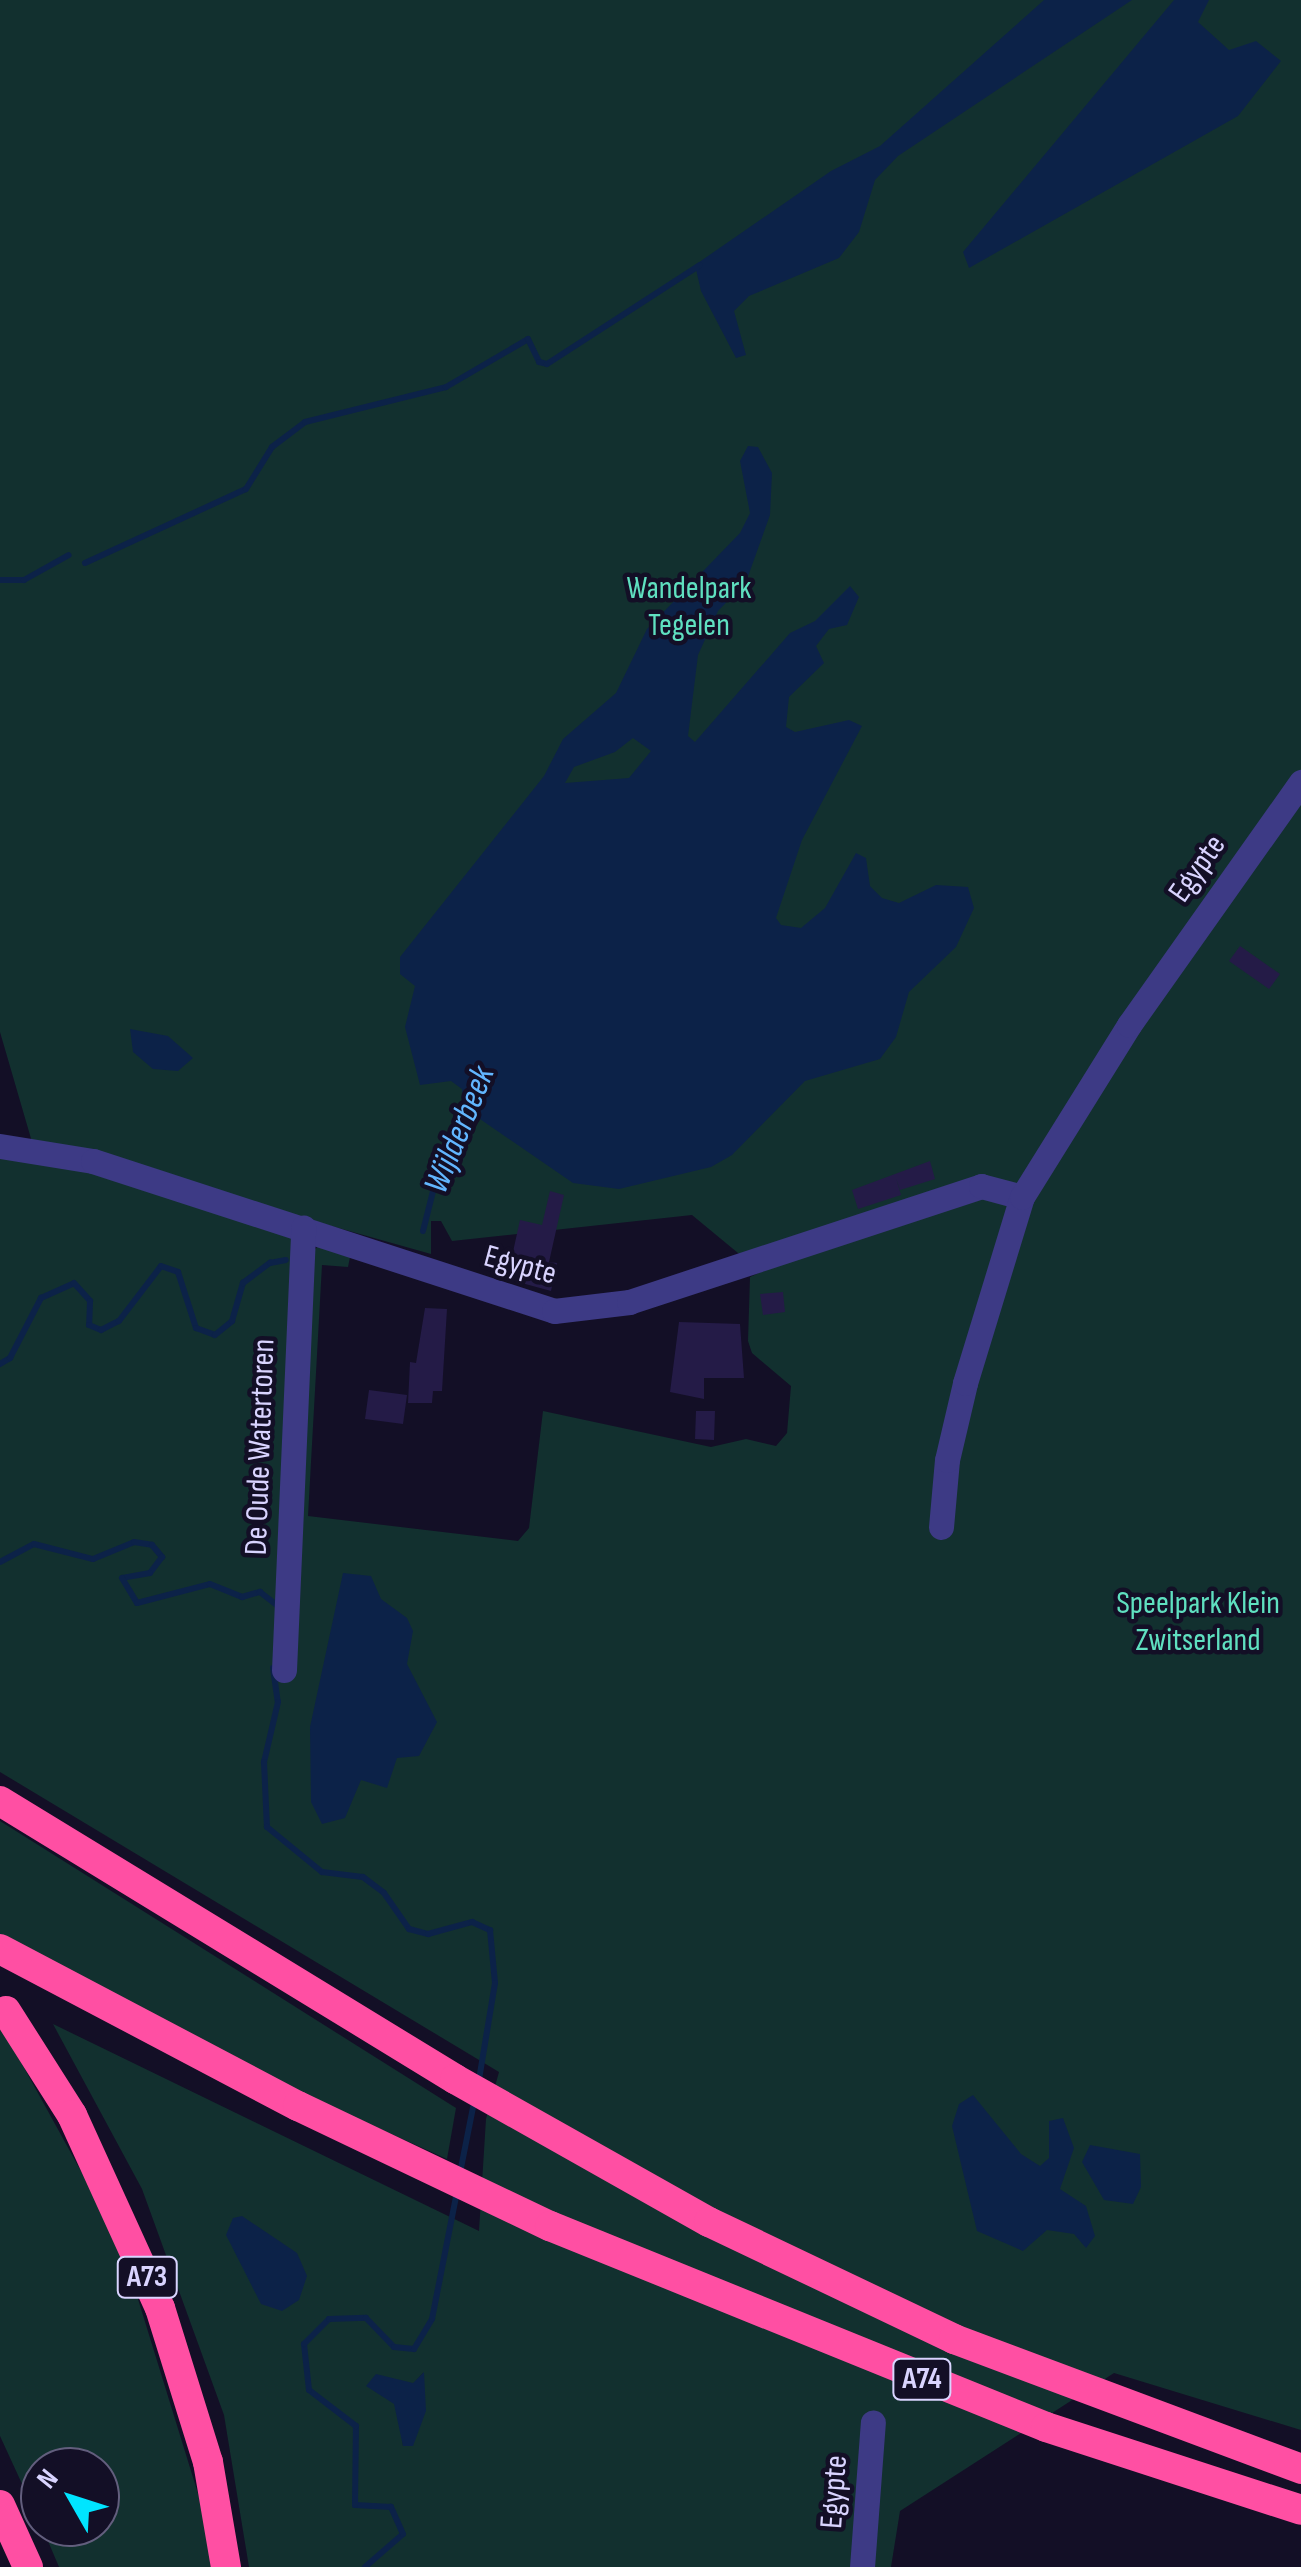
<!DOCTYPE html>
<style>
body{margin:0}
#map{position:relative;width:1301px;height:2567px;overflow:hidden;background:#130f26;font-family:"Sofia Sans Condensed",sans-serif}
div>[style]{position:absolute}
.green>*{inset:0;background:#12302f}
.water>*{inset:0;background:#0c2248}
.stream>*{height:6px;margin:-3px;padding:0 3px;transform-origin:3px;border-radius:3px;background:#0c2248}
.building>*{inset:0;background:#241b47}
.minor>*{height:25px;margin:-12.5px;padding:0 12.5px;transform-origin:12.5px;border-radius:12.5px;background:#3d3a85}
.highway>*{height:30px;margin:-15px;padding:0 15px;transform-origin:15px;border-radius:15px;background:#ff4fa3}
span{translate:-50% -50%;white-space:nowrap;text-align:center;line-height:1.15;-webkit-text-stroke:9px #130f26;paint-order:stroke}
.shield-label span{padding:2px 8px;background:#130f26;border:2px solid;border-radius:8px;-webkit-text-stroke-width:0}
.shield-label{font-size:30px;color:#d9d4ff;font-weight:700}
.park-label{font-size:32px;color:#5fe0c0}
.street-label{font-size:32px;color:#d9d4ff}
.water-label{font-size:35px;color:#62b6ff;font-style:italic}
.north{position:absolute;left:20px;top:2447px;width:100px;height:100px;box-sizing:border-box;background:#130f26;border:2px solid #625e7d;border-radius:50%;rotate:309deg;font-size:28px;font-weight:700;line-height:40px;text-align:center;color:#d9d4ff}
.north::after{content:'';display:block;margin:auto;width:35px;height:45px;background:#00e5ff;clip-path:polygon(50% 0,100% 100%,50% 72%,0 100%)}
</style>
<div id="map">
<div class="green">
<i style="clip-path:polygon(evenodd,0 0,1301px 0,1301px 2430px,1114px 2373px,900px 2511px,891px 2567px,249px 2567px,224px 2415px,142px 2189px,53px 2024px,479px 2231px,486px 2119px,499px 2072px,0 1772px,0 1154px,64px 1164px,297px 1236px,311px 1252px,319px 1246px,351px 1252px,348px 1267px,322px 1265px,308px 1516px,518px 1541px,529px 1528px,543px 1411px,711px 1447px,746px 1439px,776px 1446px,787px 1433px,791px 1386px,752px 1353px,748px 1341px,750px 1277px,761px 1272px,692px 1215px,452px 1241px,441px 1221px,431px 1221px,431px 1254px,32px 1142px,0 1032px,0 0,423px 2373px,403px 2446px,397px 2383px,414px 2383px,423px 2373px)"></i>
<i style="clip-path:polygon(0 1821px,456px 2108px,447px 2159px,280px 2084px,0 1935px)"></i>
<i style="clip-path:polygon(0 2024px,121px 2244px,204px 2513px,211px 2567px,59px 2567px,42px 2527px,100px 2527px,100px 2467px,40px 2467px,40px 2523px,0 2436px)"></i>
</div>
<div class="water">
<i style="clip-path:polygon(1044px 0,1132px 0,898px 156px,875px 180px,859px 232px,839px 258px,749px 296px,734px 311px,746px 355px,736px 358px,701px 291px,695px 265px,831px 171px,880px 146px)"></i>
<i style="clip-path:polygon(1174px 0,1209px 0,1198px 22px,1229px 50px,1256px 41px,1281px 61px,1238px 116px,969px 268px,963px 252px)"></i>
<i style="clip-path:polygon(evenodd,748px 446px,758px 447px,772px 473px,770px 515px,746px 582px,718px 611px,698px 655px,688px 736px,695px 742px,790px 633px,815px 621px,850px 586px,859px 597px,847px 625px,829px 629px,816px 646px,824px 663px,789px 697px,786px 727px,795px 732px,849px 720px,862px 726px,802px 840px,776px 918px,781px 925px,801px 928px,825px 908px,856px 853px,866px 858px,870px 886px,882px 898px,899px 903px,936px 885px,968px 887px,974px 908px,956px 947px,909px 992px,896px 1037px,880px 1059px,805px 1081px,732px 1155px,711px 1167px,619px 1189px,573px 1183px,464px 1108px,462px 1089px,451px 1081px,420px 1085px,405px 1027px,415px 986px,400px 974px,400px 957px,544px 776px,563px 739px,616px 693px,647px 629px,740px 533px,750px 513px,740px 461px,748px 446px,633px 738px,651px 751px,629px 778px,565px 783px,574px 767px,615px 752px,633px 738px)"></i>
<i style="clip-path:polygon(130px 1029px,168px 1036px,193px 1058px,178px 1071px,153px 1069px,133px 1052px)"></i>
<i style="clip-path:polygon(343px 1573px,371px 1576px,381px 1599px,407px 1618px,413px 1631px,407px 1664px,437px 1722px,419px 1756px,397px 1758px,387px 1788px,361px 1780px,345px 1818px,322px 1824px,311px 1802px,310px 1727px)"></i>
<i style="clip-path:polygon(973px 2095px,1021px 2154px,1040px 2166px,1049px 2158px,1049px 2121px,1063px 2118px,1074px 2148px,1060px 2189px,1086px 2206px,1095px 2236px,1086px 2248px,1074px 2234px,1047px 2230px,1023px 2251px,977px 2231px,952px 2126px,959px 2104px)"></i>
<i style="clip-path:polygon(1090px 2145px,1140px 2154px,1141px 2187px,1133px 2204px,1104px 2200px,1082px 2162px)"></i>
<i style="clip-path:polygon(242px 2216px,297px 2253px,307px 2276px,299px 2300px,282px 2311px,261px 2304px,226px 2235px,233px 2218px)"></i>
<i style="clip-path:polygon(424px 2372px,426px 2411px,413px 2446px,403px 2446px,394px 2404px,366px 2386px,376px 2374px,413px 2383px)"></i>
</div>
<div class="stream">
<i style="left:85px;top:563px;width:177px;rotate:-24.7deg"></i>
<i style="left:246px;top:489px;width:49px;rotate:-58.2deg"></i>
<i style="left:272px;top:447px;width:41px;rotate:-37.1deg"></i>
<i style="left:305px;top:422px;width:145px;rotate:-13.9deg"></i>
<i style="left:446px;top:387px;width:95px;rotate:-30.3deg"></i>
<i style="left:528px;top:339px;width:25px;rotate:64deg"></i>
<i style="left:539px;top:362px;width:8px;rotate:14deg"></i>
<i style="left:547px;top:364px;width:182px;rotate:-32.9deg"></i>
<i style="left:0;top:580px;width:24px"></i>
<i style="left:24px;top:580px;width:51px;rotate:-29.1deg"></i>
<i style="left:423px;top:1231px;width:69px;rotate:-75.8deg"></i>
<i style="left:440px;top:1164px;width:66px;rotate:-65.8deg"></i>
<i style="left:0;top:1364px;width:12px;rotate:-31deg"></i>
<i style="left:10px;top:1358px;width:68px;rotate:-62.7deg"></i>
<i style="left:41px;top:1298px;width:36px;rotate:-24deg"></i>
<i style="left:74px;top:1283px;width:24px;rotate:48deg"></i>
<i style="left:90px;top:1301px;width:24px;rotate:92deg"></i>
<i style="left:89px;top:1325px;width:13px;rotate:23deg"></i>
<i style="left:101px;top:1330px;width:20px;rotate:-27deg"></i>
<i style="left:119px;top:1321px;width:69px;rotate:-52.6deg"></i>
<i style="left:161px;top:1266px;width:18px;rotate:19deg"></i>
<i style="left:178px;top:1272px;width:59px;rotate:72.2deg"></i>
<i style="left:196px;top:1328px;width:20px;rotate:20deg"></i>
<i style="left:215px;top:1335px;width:22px;rotate:-39deg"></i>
<i style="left:232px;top:1321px;width:40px;rotate:-74deg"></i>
<i style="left:243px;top:1283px;width:34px;rotate:-37deg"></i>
<i style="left:270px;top:1263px;width:16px;rotate:-11deg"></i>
<i style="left:0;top:1562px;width:38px;rotate:-28deg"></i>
<i style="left:34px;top:1544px;width:61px;rotate:14.3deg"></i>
<i style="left:93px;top:1559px;width:44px;rotate:-22.5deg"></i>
<i style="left:134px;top:1542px;width:18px;rotate:9deg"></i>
<i style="left:152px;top:1545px;width:16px;rotate:50deg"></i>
<i style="left:162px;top:1557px;width:20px;rotate:127deg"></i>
<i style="left:150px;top:1573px;width:28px;rotate:170deg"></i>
<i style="left:122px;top:1578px;width:29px;rotate:59deg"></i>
<i style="left:137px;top:1603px;width:75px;rotate:-14.6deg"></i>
<i style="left:210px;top:1584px;width:35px;rotate:22deg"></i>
<i style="left:242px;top:1597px;width:19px;rotate:-16deg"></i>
<i style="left:260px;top:1592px;width:23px;rotate:38deg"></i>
<i style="left:273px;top:1668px;width:34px;rotate:82deg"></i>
<i style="left:278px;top:1702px;width:62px;rotate:103.1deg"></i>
<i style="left:264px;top:1762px;width:65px;rotate:87.4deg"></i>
<i style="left:267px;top:1827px;width:71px;rotate:39.3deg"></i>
<i style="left:322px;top:1872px;width:41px;rotate:7deg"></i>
<i style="left:363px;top:1877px;width:26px;rotate:37deg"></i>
<i style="left:384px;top:1893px;width:44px;rotate:55.2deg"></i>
<i style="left:409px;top:1929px;width:20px;rotate:15deg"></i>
<i style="left:428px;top:1934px;width:46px;rotate:-15.3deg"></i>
<i style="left:472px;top:1922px;width:20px;rotate:24deg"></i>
<i style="left:490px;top:1930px;width:53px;rotate:84.6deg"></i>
<i style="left:495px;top:1983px;width:98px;rotate:99.4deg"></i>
<i style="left:460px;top:2173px;width:72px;rotate:-78.8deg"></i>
<i style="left:365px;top:2567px;width:50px;rotate:-41deg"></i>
<i style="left:403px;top:2534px;width:30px;rotate:-114deg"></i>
<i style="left:391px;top:2507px;width:36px;rotate:-177deg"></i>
<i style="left:355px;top:2505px;width:79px;rotate:-89.3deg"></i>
<i style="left:356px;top:2426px;width:59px;rotate:-142.5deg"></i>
<i style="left:309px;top:2390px;width:46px;rotate:-96.2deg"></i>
<i style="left:304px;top:2344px;width:35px;rotate:-45deg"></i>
<i style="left:329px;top:2319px;width:37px;rotate:-2deg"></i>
<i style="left:366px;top:2318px;width:40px;rotate:46deg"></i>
<i style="left:394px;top:2347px;width:20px;rotate:6deg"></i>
<i style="left:414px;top:2349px;width:35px;rotate:-59deg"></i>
<i style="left:432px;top:2319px;width:130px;rotate:-78.9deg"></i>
</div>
<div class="building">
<i style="clip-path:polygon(1240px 946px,1280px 974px,1269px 989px,1229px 961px)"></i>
<i style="clip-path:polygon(930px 1161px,935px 1179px,900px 1190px,896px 1178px,901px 1195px,858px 1209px,852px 1190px)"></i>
<i style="clip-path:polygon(550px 1191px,564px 1195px,549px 1262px,557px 1263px,551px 1291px,507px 1279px,520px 1220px,542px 1225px)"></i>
<i style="clip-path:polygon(783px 1292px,785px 1312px,763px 1315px,760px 1294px)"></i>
<i style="clip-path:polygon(425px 1308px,447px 1309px,442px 1391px,433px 1391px,432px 1403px,408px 1403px,410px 1362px,416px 1363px)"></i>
<i style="clip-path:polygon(679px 1322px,740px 1324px,744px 1378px,704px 1378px,704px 1399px,670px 1392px)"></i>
<i style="clip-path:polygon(369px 1390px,407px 1395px,403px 1424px,365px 1419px)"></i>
<i style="clip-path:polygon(696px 1411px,715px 1411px,714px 1440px,695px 1439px)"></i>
</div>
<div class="minor">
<i style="left:0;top:1146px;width:94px;rotate:9.2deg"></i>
<i style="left:93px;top:1161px;width:485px;rotate:18deg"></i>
<i style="left:554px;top:1311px;width:76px;rotate:-6.8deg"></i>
<i style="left:629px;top:1302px;width:371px;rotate:-18.2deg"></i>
<i style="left:981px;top:1186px;width:42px;rotate:15deg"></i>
<i style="left:941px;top:1527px;width:67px;rotate:-84.9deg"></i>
<i style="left:947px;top:1460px;width:79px;rotate:-76.8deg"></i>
<i style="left:965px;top:1383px;width:195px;rotate:-73deg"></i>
<i style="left:1022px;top:1197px;width:203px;rotate:-58.1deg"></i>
<i style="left:1129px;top:1025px;width:298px;rotate:-54.7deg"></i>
<i style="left:284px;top:1670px;width:443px;rotate:-87.5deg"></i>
<i style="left:862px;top:2567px;width:145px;rotate:-85.7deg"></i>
</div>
<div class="highway">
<i style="left:0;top:1801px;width:533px;rotate:31.42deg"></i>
<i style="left:455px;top:2079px;width:291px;rotate:29.4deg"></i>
<i style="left:709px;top:2222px;width:272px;rotate:25.5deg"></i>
<i style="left:954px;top:2339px;width:371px;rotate:20.5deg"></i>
<i style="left:0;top:1949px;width:337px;rotate:27.8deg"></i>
<i style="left:298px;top:2106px;width:279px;rotate:25.5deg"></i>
<i style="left:550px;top:2226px;width:535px;rotate:22.06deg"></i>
<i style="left:1046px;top:2427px;width:268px;rotate:18deg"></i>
<i style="left:6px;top:2011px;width:123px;rotate:57.6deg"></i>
<i style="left:72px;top:2115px;width:212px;rotate:65.5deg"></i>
<i style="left:160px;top:2308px;width:161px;rotate:72.7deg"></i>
<i style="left:208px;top:2462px;width:107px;rotate:80.3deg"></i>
<i style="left:0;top:2505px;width:68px;rotate:65.7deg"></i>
</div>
<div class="shield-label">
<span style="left:147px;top:2277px">A73</span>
<span style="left:922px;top:2379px">A74</span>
</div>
<div class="park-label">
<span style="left:689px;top:608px">Wandelpark<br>Tegelen</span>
<span style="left:1198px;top:1623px">Speelpark Klein<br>Zwitserland</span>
</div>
<div class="street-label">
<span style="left:1198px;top:869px;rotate:-55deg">Egypte</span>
<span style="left:520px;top:1266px;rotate:15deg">Egypte</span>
<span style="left:261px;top:1447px;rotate:-88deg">De Oude Watertoren</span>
<span style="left:835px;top:2492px;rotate:-86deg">Egypte</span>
</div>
<div class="water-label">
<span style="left:460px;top:1130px;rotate:-68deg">Wijlderbeek</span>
</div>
<div class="north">N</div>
</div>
